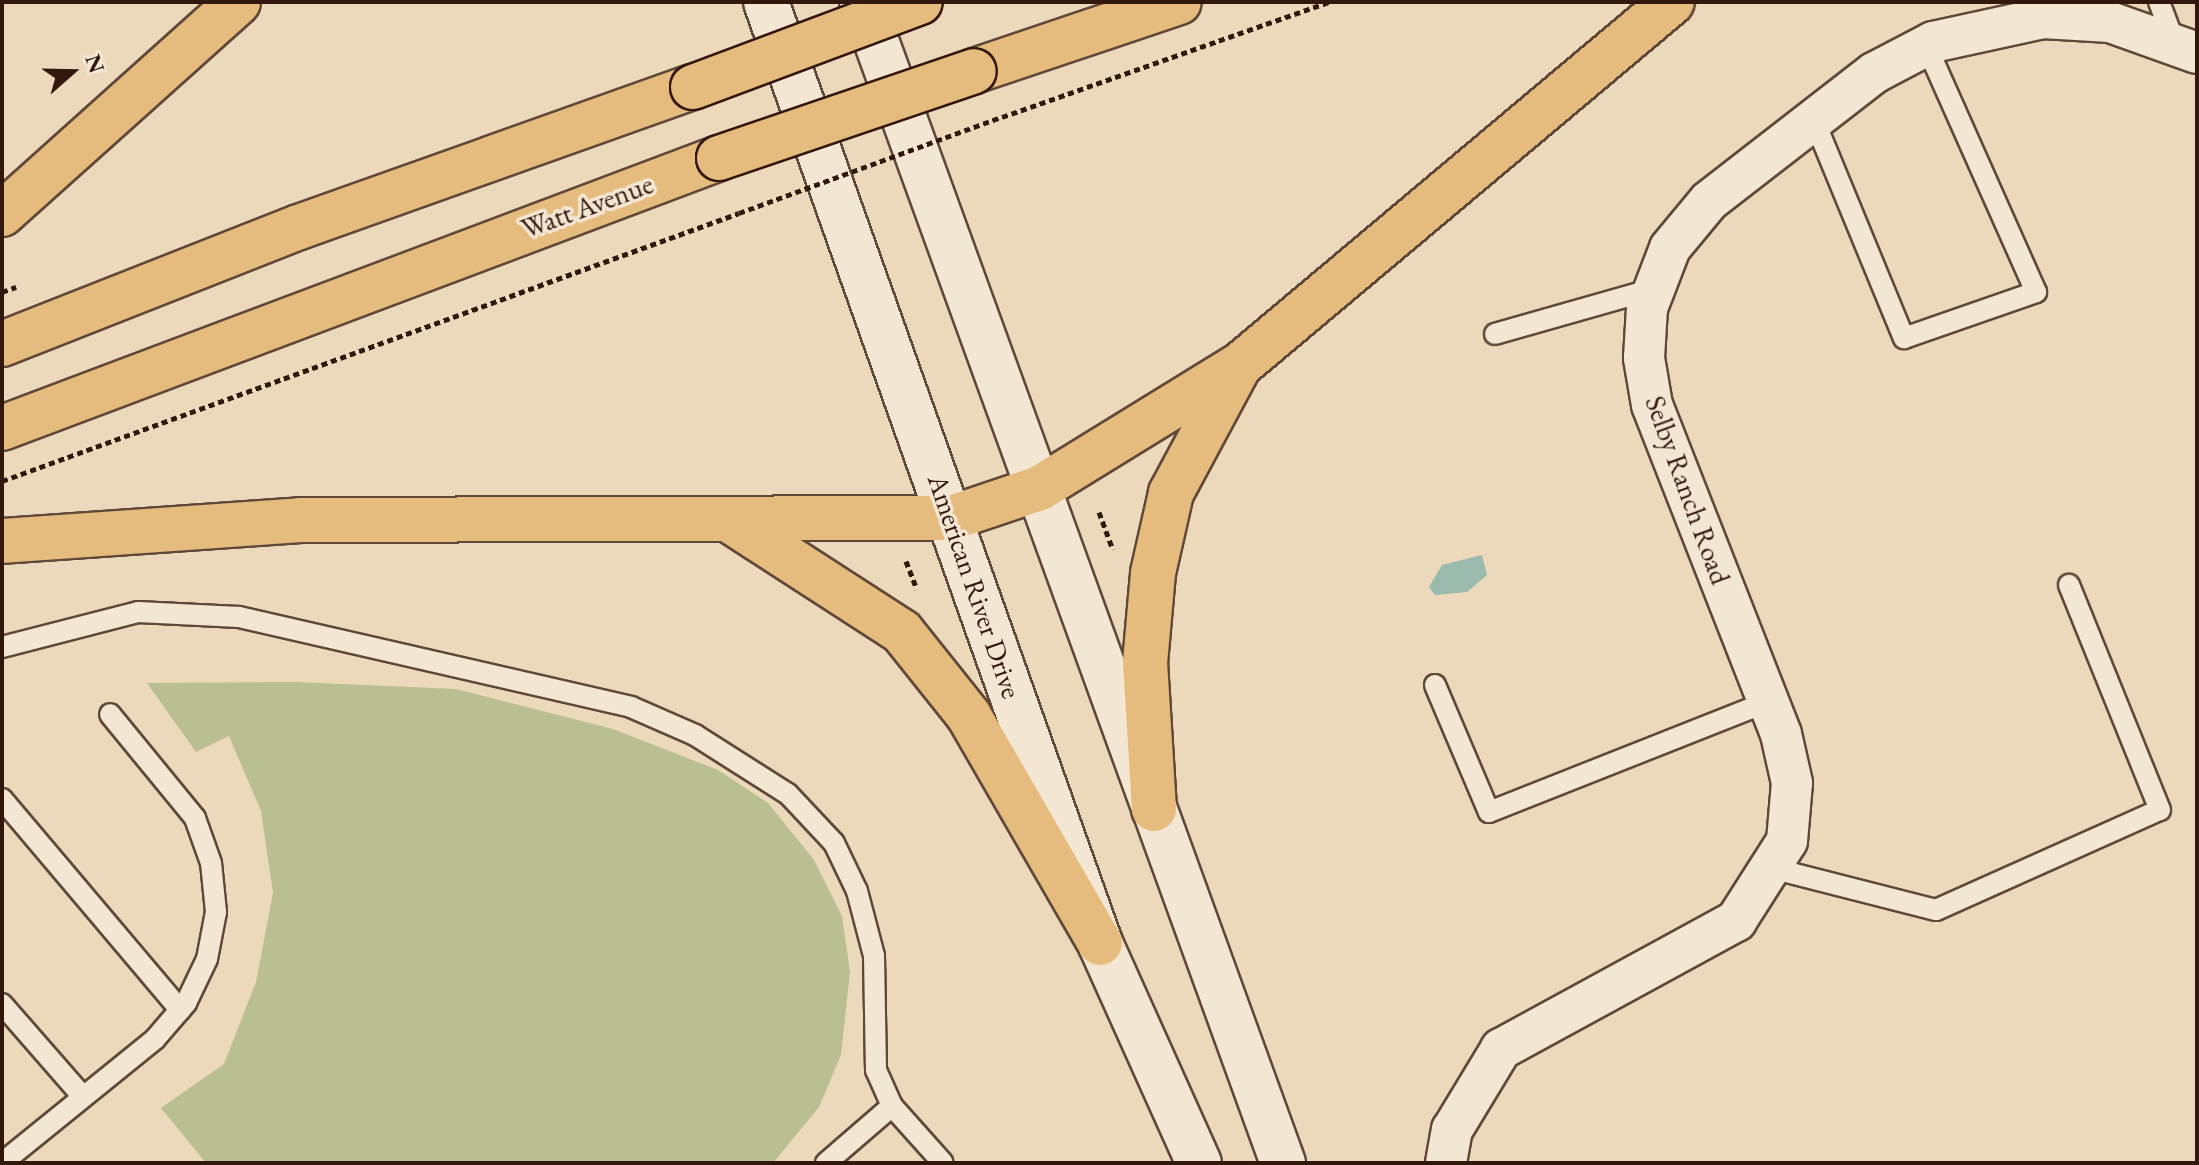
<!DOCTYPE html>
<style>
body{margin:0}
#map{position:relative;width:2199px;height:1165px;overflow:hidden;background:#ecd9bc;font-family:"EB Garamond",serif}
div>[style]{position:absolute}
.green>*{inset:0;background:#b9bf90}
.water>*{inset:0;background:#99baac}
.path>*{height:5px;margin-top:-2.5px;transform-origin:0;background:repeating-linear-gradient(90deg,#32170d 0 6px,transparent 0 10px)}
.roads{filter:drop-shadow(2px 0 #604839) drop-shadow(-2px 0 #604839) drop-shadow(0 2px #604839) drop-shadow(0 -2px #604839)}
.service>*{height:20px;margin:-10px;padding:0 10px;transform-origin:10px;border-radius:10px;background:#f3e6d3}
.minor>*{height:40px;margin:-20px;padding:0 20px;transform-origin:20px;border-radius:20px;background:#f3e6d3}
.tertiary>*{height:44px;margin:-22px;padding:0 22px;transform-origin:22px;border-radius:22px;background:#f3e6d3}
.primary>*{height:44px;margin:-22px;padding:0 22px;transform-origin:22px;border-radius:22px;background:#e6bc7e}
.path-bridge>*{height:5px;margin-top:-2.5px;transform-origin:0;background:repeating-linear-gradient(90deg,#32170d 0 6px,transparent 0 10px)}
.bridges{filter:drop-shadow(2px 0 #32170d) drop-shadow(-2px 0 #32170d) drop-shadow(0 2px #32170d) drop-shadow(0 -2px #32170d)}
.primary-bridge>*{height:44px;margin:-22px;padding:0 22px;transform-origin:22px;border-radius:22px;background:#e6bc7e}
span{translate:-50% -50%;white-space:nowrap;text-align:center;line-height:1.15;-webkit-text-stroke:7px #f3e6d3;paint-order:stroke}
.street-label{font-size:28px;color:#32170d}
.frame{position:absolute;inset:0;border:4px solid #32170d;pointer-events:none}
.north{position:absolute;left:32px;top:32px;width:80px;height:80px;-webkit-text-stroke:6px #f3e6d3;paint-order:stroke;rotate:70deg;font-size:22px;font-weight:700;line-height:32px;text-align:center;color:#32170d}
.north::after{content:'';display:block;margin:auto;width:28px;height:36px;background:#32170d;clip-path:polygon(50% 0,100% 100%,50% 72%,0 100%)}
</style>
<div id="map">
<div class="green">
<i style="clip-path:polygon(296px 682px,456px 689px,613px 729px,718px 770px,768px 803px,814px 860px,842px 916px,850px 972px,841px 1055px,819px 1107px,773px 1163px,206px 1163px,161px 1108px,224px 1064px,256px 982px,273px 893px,261px 811px,229px 736px,196px 752px,147px 683px)"></i>
</div>
<div class="water">
<i style="clip-path:polygon(1482px 555px,1487px 575px,1467px 592px,1435px 595px,1429px 587px,1442px 565px)"></i>
</div>
<div class="path">
<i style="left:1002px;top:117px;width:346px;rotate:-19.4deg"></i>
<i style="left:2px;top:292px;width:15px;rotate:-20deg"></i>
<i style="left:2px;top:481px;width:784px;rotate:-19.98deg"></i>
<i style="left:1099px;top:512px;width:40px;rotate:69.8deg"></i>
<i style="left:906px;top:561px;width:30px;rotate:69deg"></i>
</div>
<div class="roads">
<div class="service">
<i style="left:2159px;top:2px;width:42px;rotate:69deg"></i>
<i style="left:1814px;top:120px;width:236px;rotate:67.6deg"></i>
<i style="left:1904px;top:338px;width:140px;rotate:-19.2deg"></i>
<i style="left:2036px;top:292px;width:270px;rotate:-114deg"></i>
<i style="left:1495px;top:334px;width:164px;rotate:-15.9deg"></i>
<i style="left:2px;top:647px;width:140px;rotate:-14.4deg"></i>
<i style="left:138px;top:612px;width:101px;rotate:2.8deg"></i>
<i style="left:239px;top:617px;width:402px;rotate:12.9deg"></i>
<i style="left:631px;top:707px;width:70px;rotate:23.6deg"></i>
<i style="left:695px;top:735px;width:110px;rotate:32.4deg"></i>
<i style="left:788px;top:794px;width:67px;rotate:46.8deg"></i>
<i style="left:834px;top:843px;width:53px;rotate:64.4deg"></i>
<i style="left:857px;top:891px;width:67px;rotate:75.3deg"></i>
<i style="left:874px;top:956px;width:114px;rotate:89deg"></i>
<i style="left:876px;top:1070px;width:39px;rotate:66deg"></i>
<i style="left:892px;top:1106px;width:76px;rotate:48.2deg"></i>
<i style="left:1435px;top:685px;width:138px;rotate:67deg"></i>
<i style="left:1489px;top:812px;width:301px;rotate:-21.6deg"></i>
<i style="left:2px;top:799px;width:276px;rotate:49.8deg"></i>
<i style="left:1775px;top:869px;width:166px;rotate:14.3deg"></i>
<i style="left:1936px;top:910px;width:245px;rotate:-24.1deg"></i>
<i style="left:2160px;top:810px;width:243px;rotate:-112deg"></i>
<i style="left:2px;top:1004px;width:123px;rotate:48.9deg"></i>
<i style="left:2px;top:1163px;width:197px;rotate:-39deg"></i>
<i style="left:155px;top:1039px;width:48px;rotate:-49.3deg"></i>
<i style="left:186px;top:1003px;width:49px;rotate:-64.5deg"></i>
<i style="left:207px;top:959px;width:48px;rotate:-79.2deg"></i>
<i style="left:216px;top:912px;width:49px;rotate:-95.8deg"></i>
<i style="left:211px;top:863px;width:48px;rotate:-109.6deg"></i>
<i style="left:195px;top:818px;width:134px;rotate:-129.3deg"></i>
<i style="left:826px;top:1163px;width:87px;rotate:-40.8deg"></i>
</div>
<div class="minor">
<i style="left:1446px;top:1163px;width:34px;rotate:-80deg"></i>
<i style="left:1452px;top:1130px;width:95px;rotate:-58.8deg"></i>
<i style="left:1501px;top:1049px;width:268px;rotate:-28.6deg"></i>
<i style="left:1736px;top:921px;width:95px;rotate:-57.5deg"></i>
<i style="left:1787px;top:841px;width:58px;rotate:-85.1deg"></i>
<i style="left:1792px;top:783px;width:50px;rotate:-102.7deg"></i>
<i style="left:1781px;top:734px;width:353px;rotate:-111.4deg"></i>
<i style="left:1652px;top:405px;width:48px;rotate:-99.7deg"></i>
<i style="left:1644px;top:358px;width:50px;rotate:-86.6deg"></i>
<i style="left:1647px;top:308px;width:64px;rotate:-69deg"></i>
<i style="left:1670px;top:248px;width:61px;rotate:-50.3deg"></i>
<i style="left:1709px;top:201px;width:209px;rotate:-37.8deg"></i>
<i style="left:1874px;top:73px;width:67px;rotate:-27.7deg"></i>
<i style="left:1933px;top:42px;width:113px;rotate:-12.3deg"></i>
<i style="left:2043px;top:18px;width:67px;rotate:3.4deg"></i>
<i style="left:2110px;top:22px;width:92px;rotate:19.6deg"></i>
</div>
<div class="tertiary">
<i style="left:766px;top:2px;width:999px;rotate:70.46deg"></i>
<i style="left:1100px;top:943px;width:241px;rotate:65.8deg"></i>
<i style="left:862px;top:2px;width:1235px;rotate:70.07deg"></i>
</div>
<div class="primary">
<i style="left:974px;top:71px;width:216px;rotate:-18.6deg"></i>
<i style="left:2px;top:214px;width:317px;rotate:-41.9deg"></i>
<i style="left:2px;top:344px;width:319px;rotate:-21.5deg"></i>
<i style="left:299px;top:227px;width:418px;rotate:-19.6deg"></i>
<i style="left:2px;top:428px;width:766px;rotate:-20.63deg"></i>
<i style="left:729px;top:520px;width:206px;rotate:32.9deg"></i>
<i style="left:902px;top:632px;width:107px;rotate:51.4deg"></i>
<i style="left:969px;top:716px;width:262px;rotate:60deg"></i>
<i style="left:2px;top:541px;width:299px;rotate:-4deg"></i>
<i style="left:300px;top:520px;width:651px;rotate:-0.18deg"></i>
<i style="left:951px;top:518px;width:94px;rotate:-18.6deg"></i>
<i style="left:1040px;top:488px;width:235px;rotate:-31.6deg"></i>
<i style="left:1240px;top:365px;width:564px;rotate:-40.04deg"></i>
<i style="left:1154px;top:809px;width:146px;rotate:-93.5deg"></i>
<i style="left:1145px;top:663px;width:90px;rotate:-84.9deg"></i>
<i style="left:1153px;top:573px;width:82px;rotate:-77.3deg"></i>
<i style="left:1171px;top:493px;width:140px;rotate:-61.8deg"></i>
</div>
</div>
<div class="path-bridge">
<i style="left:739px;top:213px;width:280px;rotate:-20.1deg"></i>
</div>
<div class="bridges">
<div class="primary-bridge">
<i style="left:693px;top:87px;width:242px;rotate:-20.5deg"></i>
<i style="left:719px;top:158px;width:269px;rotate:-18.8deg"></i>
</div>
</div>
<div class="street-label">
<span style="left:587px;top:206px;rotate:-20deg">Watt Avenue</span>
<span style="left:1688px;top:490px;rotate:70deg">Selby Ranch Road</span>
<span style="left:975px;top:586px;rotate:71deg">American River Drive</span>
</div>
<div class="frame"></div>
<div class="north">N</div>
</div>
